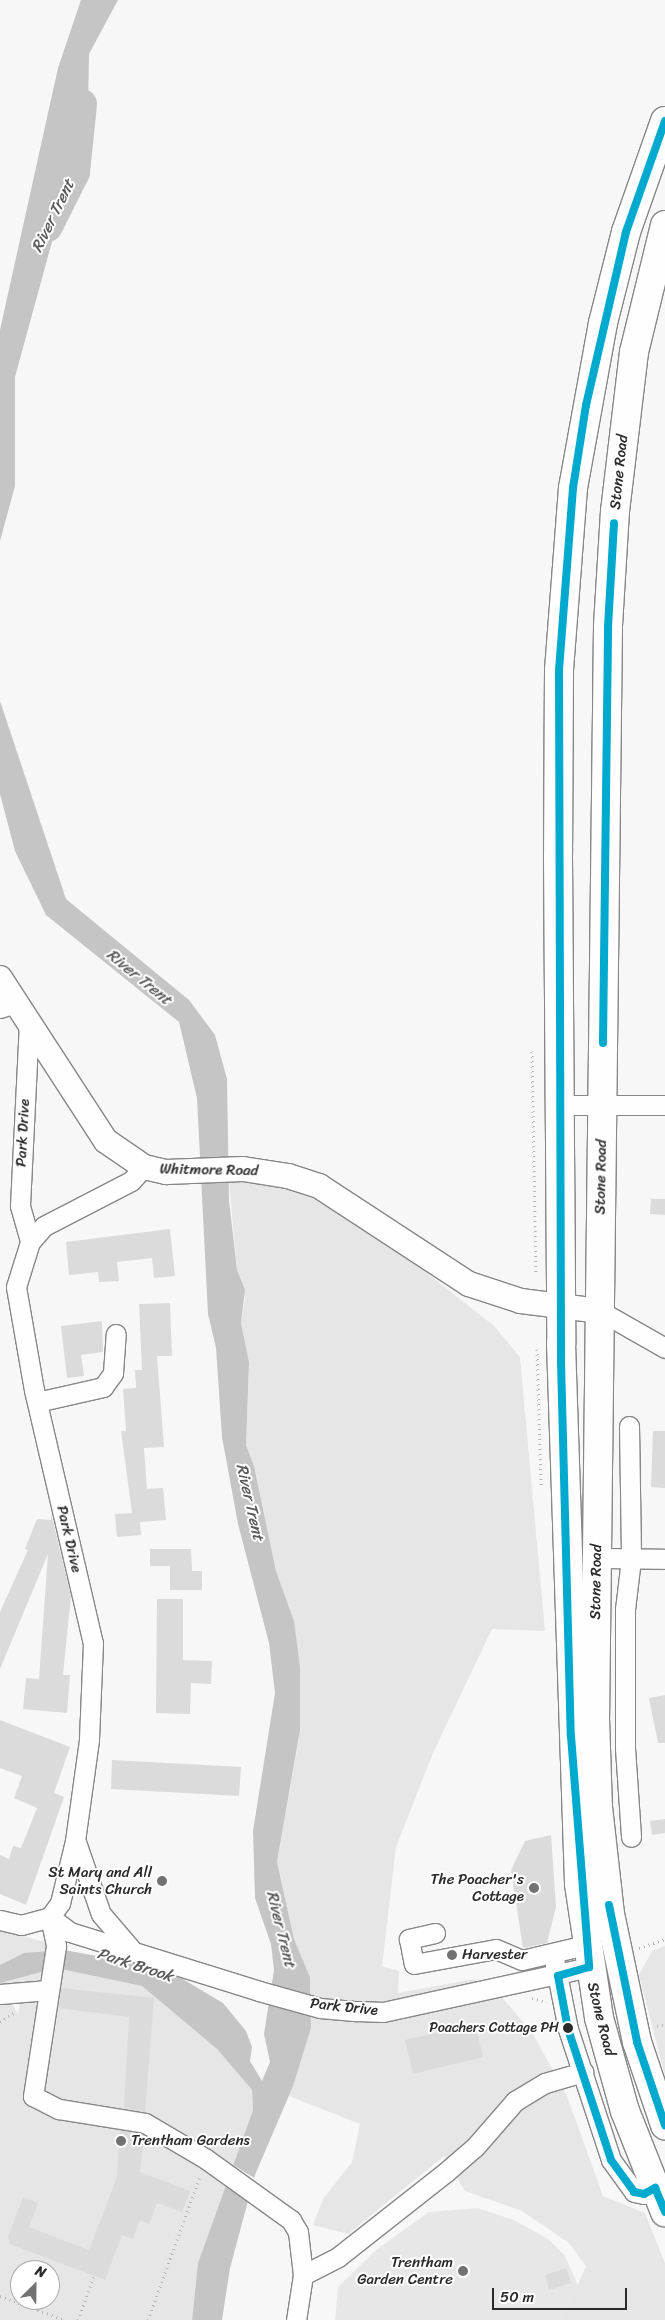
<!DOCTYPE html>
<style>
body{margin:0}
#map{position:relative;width:665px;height:2320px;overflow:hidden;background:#f7f7f7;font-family:Sriracha,sans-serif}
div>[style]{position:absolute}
.built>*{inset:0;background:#e7e7e7}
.green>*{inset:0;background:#e6e6e6}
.water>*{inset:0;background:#c5c5c5}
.pier>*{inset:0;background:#f7f7f7}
.river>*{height:32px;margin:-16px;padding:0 16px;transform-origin:16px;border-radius:16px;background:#c5c5c5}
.building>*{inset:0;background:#dbdbdb}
.path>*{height:3px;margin-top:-1.5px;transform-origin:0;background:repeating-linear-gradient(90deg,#b6b6b6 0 1px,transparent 0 5px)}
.roads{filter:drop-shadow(1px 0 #878787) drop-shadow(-1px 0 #878787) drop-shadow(0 1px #878787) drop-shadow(0 -1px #878787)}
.minor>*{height:19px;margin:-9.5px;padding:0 9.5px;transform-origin:9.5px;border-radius:9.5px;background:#fefefe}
.major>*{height:24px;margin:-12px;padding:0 12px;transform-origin:12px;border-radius:12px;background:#fefefe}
.highway>*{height:28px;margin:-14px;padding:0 14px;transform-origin:14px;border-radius:14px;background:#fefefe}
.bus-1>*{height:8px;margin:-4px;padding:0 4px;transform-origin:4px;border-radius:4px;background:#00a9ce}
.dots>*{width:14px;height:14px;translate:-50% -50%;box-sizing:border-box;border:2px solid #fff;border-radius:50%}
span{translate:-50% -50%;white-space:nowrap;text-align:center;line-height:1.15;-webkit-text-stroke:4px #fff;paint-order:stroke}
.bus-label{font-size:14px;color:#2b2b2b}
.right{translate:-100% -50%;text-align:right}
.street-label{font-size:15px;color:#2b2b2b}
.poi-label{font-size:15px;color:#2b2b2b}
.left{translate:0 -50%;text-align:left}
.water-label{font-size:16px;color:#5a5a5a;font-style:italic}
.north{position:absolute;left:10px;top:2260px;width:50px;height:50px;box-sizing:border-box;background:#fff;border:1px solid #aaa;border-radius:50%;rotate:23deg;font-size:14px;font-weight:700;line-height:20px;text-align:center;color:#2b2b2b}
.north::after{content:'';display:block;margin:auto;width:18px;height:22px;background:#727272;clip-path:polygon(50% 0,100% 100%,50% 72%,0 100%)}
.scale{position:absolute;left:492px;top:2288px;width:135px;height:22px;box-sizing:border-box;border:2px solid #2b2b2b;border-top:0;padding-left:6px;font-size:15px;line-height:18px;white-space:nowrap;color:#2b2b2b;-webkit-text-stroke:4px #fff;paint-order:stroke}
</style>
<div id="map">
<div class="built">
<i style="clip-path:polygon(478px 2208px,514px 2220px,548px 2239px,565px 2256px,578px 2286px,562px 2320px,335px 2320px,338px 2287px,376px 2250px,429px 2212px)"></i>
</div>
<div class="green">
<i style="clip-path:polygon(229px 1181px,278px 1186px,315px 1198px,413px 1262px,494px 1326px,520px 1357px,545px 1631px,492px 1629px,433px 1753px,396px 1847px,382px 1966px,399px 1971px,398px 1993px,474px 1979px,501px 1996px,533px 2034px,567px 2096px,603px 2196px,645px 2213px,665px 2263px,665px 2320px,562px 2320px,586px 2266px,569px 2243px,522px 2211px,465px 2191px,444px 2156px,348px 2234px,313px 2225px,323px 2199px,352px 2162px,360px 2124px,289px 2096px,311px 2028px,310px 1977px,294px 1939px,277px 1862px,299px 1739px,294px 1621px,276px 1571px,254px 1466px,246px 1445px,249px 1362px,241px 1323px,245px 1299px,237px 1270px)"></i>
<i style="clip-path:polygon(evenodd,0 1929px,54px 1945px,45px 1990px,9px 1997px,18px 2015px,21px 1995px,51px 1992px,56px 1968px,142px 1986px,217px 2049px,252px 2090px,253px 2110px,198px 2263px,192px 2320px,0 2320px,0 1929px,20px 2270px,50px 2270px,50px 2300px,20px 2300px,20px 2270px)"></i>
<i style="clip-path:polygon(665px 1946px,665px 2076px,639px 1975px,652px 1951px)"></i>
</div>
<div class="water">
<i style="clip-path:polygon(81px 0,118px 0,89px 54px,88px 110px,15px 377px,15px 486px,0 541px,0 330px,58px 68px)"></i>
<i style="clip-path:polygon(0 701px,66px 899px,189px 1000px,215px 1035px,227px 1079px,229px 1200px,237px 1270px,245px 1290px,241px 1323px,249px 1362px,246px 1445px,254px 1466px,276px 1571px,294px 1621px,300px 1667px,300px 1730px,277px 1862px,294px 1939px,310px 1977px,311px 2028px,293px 2086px,255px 2175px,230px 2268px,222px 2320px,192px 2320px,198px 2263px,253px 2110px,252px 2090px,217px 2049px,142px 1986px,56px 1968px,0 1983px,0 1965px,24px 1953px,64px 1950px,130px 1962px,181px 1978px,223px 2003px,246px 2031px,252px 2047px,250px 2061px,262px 2081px,270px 2062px,264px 2034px,274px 1970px,271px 1944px,255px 1898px,253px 1831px,275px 1693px,269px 1643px,238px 1524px,222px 1437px,216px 1348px,208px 1314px,197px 1098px,179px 1022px,46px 915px,15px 851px,0 794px)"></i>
</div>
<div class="pier">
<i style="clip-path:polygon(230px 2163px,256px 2179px,250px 2202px,221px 2184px)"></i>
</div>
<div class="river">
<i style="left:47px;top:226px;width:60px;rotate:-63.4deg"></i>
<i style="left:74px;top:172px;width:68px;rotate:-84.1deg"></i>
</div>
<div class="building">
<i style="clip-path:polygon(651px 1199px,665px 1199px,665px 1215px,650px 1214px)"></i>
<i style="clip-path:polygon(170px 1229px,175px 1276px,154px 1278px,152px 1258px,117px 1262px,119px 1281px,99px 1282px,98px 1272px,69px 1275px,66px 1242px)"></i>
<i style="clip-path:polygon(170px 1303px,172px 1356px,157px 1356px,164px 1447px,144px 1448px,147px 1489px,163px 1488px,166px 1520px,140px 1522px,141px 1535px,117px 1537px,115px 1514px,132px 1513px,121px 1431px,126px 1431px,123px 1389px,136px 1388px,135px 1370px,142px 1370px,139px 1304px)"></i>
<i style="clip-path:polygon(102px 1321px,103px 1352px,81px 1355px,84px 1376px,67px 1378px,61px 1326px)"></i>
<i style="clip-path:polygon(653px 1431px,665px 1431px,665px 1488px,651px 1487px)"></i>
<i style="clip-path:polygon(51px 1513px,71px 1596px,63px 1675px,70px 1675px,67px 1713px,23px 1709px,26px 1678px,39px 1679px,48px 1554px,0 1669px,0 1612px,28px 1550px,25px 1549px,37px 1519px,51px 1520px)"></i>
<i style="clip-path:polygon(150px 1549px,191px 1549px,192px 1571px,202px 1571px,202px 1590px,170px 1590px,170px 1566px,150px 1566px)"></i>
<i style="clip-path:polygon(157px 1599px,183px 1599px,183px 1660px,212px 1661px,211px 1684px,191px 1683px,190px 1714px,156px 1713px)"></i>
<i style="clip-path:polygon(665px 1695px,665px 1743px,658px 1743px,649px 1698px)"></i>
<i style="clip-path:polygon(0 1720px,70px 1747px,54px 1793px,64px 1797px,26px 1905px,0 1894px,0 1855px,9px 1859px,13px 1846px,21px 1848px,37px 1808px,14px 1798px,22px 1776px,0 1768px)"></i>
<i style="clip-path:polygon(112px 1760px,241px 1767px,239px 1796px,111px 1789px)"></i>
<i style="clip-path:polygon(665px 1819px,665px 1833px,652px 1835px,650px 1821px)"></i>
<i style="clip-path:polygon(551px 1835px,556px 1907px,547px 1943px,523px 1948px,511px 1870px,525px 1841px)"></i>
<i style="clip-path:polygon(61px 1988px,154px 1998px,145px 2112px,124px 2108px,129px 2017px,58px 2008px)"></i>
<i style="clip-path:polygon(475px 2024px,483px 2057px,413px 2074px,405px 2040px)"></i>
<i style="clip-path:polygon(120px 2130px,144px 2135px,140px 2172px,190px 2191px,182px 2212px,157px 2203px,149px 2224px,140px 2220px,133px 2239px,122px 2235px,105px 2280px,10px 2244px,8px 2237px,23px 2197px,38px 2203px,29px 2227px,89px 2250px,117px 2177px)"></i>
<i style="clip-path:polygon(566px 2268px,571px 2283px,549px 2290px,545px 2275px)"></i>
</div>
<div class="path">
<i style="left:532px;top:1051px;width:224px;rotate:89deg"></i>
<i style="left:537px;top:1349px;width:136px;rotate:88.3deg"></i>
<i style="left:639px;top:1948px;width:28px;rotate:-19deg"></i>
<i style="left:532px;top:1998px;width:15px;rotate:16deg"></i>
<i style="left:0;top:2022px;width:20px;rotate:-33deg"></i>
<i style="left:657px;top:2026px;width:8px;rotate:-14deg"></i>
<i style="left:0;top:2296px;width:69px;rotate:20.3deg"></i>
<i style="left:78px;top:2320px;width:47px;rotate:-70deg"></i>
<i style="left:148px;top:2320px;width:153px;rotate:-70.1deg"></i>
</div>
<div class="roads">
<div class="minor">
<i style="left:0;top:1008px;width:16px;rotate:-18deg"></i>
<i style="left:29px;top:1022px;width:184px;rotate:92.8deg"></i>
<i style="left:20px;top:1206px;width:37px;rotate:74deg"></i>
<i style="left:30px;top:1242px;width:47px;rotate:107.3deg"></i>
<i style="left:16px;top:1287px;width:105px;rotate:80.1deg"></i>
<i style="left:34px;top:1390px;width:260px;rotate:76.9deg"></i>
<i style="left:93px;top:1643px;width:97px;rotate:92.4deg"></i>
<i style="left:89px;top:1740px;width:102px;rotate:97.9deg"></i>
<i style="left:75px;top:1841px;width:64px;rotate:103.6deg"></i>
<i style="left:60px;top:1903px;width:17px;rotate:126deg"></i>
<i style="left:561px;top:1105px;width:104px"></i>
<i style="left:30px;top:1242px;width:21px;rotate:-49deg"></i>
<i style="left:44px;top:1226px;width:98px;rotate:-27.3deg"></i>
<i style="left:131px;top:1181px;width:19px;rotate:-47deg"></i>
<i style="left:600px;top:1311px;width:75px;rotate:29.6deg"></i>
<i style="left:37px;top:1402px;width:68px;rotate:-12.8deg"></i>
<i style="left:103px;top:1387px;width:17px;rotate:-54deg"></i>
<i style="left:113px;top:1373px;width:39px;rotate:-86deg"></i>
<i style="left:629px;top:1426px;width:133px;rotate:89.1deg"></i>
<i style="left:631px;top:1559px;width:50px;rotate:96.8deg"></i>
<i style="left:625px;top:1609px;width:139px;rotate:90deg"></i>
<i style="left:625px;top:1748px;width:89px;rotate:86.1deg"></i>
<i style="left:597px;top:1558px;width:68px;rotate:0.8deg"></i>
<i style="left:76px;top:1842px;width:76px;rotate:70.9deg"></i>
<i style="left:101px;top:1914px;width:46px;rotate:49.4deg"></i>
<i style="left:50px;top:1917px;width:30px;rotate:78deg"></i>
<i style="left:56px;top:1946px;width:152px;rotate:98.7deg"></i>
<i style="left:33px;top:2096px;width:29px;rotate:27deg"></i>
<i style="left:59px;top:2109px;width:87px;rotate:9.2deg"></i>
<i style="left:145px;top:2123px;width:71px;rotate:30.5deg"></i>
<i style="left:206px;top:2159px;width:105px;rotate:35.7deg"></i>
<i style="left:291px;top:2220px;width:14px;rotate:60deg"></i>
<i style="left:298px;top:2232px;width:43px;rotate:83.4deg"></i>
<i style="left:303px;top:2275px;width:46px;rotate:98.8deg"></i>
<i style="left:50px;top:1917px;width:25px;rotate:37deg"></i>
<i style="left:70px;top:1932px;width:198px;rotate:17.3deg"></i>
<i style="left:259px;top:1991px;width:63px;rotate:15.6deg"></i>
<i style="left:320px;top:2008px;width:37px;rotate:5deg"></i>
<i style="left:357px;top:2011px;width:26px;rotate:2deg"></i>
<i style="left:383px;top:2012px;width:211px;rotate:-12.3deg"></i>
<i style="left:0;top:1920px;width:22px;rotate:13deg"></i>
<i style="left:21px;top:1925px;width:30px;rotate:-15deg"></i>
<i style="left:435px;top:1933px;width:27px;rotate:167deg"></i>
<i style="left:409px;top:1939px;width:25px;rotate:79deg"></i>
<i style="left:414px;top:1964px;width:83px;rotate:-10.4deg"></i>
<i style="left:496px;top:1949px;width:28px;rotate:23deg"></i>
<i style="left:522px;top:1960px;width:65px;rotate:-13.4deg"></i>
<i style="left:553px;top:1954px;width:76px;rotate:78.7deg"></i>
<i style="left:568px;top:2029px;width:138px;rotate:71.8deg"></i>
<i style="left:611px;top:2160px;width:39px;rotate:54deg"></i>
<i style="left:634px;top:2192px;width:10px;rotate:11deg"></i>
<i style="left:644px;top:2194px;width:13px;rotate:-29deg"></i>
<i style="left:0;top:1994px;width:48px;rotate:-4.8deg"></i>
<i style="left:303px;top:2275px;width:39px;rotate:-27deg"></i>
<i style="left:338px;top:2257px;width:137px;rotate:-38.2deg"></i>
<i style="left:446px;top:2172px;width:38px;rotate:-41deg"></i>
<i style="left:475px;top:2147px;width:61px;rotate:-49deg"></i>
<i style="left:515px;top:2101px;width:35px;rotate:-31deg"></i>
<i style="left:545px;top:2083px;width:40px;rotate:-16deg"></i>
</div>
<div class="major">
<i style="left:0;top:978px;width:194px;rotate:57deg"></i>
<i style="left:106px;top:1141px;width:46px;rotate:34.4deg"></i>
<i style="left:144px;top:1167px;width:23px;rotate:13deg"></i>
<i style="left:166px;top:1172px;width:77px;rotate:-2.2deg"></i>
<i style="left:243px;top:1169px;width:46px;rotate:8.8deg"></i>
<i style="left:288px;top:1176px;width:33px;rotate:18deg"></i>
<i style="left:319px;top:1186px;width:179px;rotate:33.2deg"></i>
<i style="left:469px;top:1284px;width:55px;rotate:18.1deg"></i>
<i style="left:521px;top:1301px;width:80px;rotate:7.2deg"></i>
</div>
<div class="highway">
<i style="left:665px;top:121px;width:118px;rotate:109.4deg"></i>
<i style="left:626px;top:232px;width:94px;rotate:104.2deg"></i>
<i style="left:603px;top:323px;width:168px;rotate:100.3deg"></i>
<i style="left:573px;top:488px;width:183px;rotate:94.4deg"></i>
<i style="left:559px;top:670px;width:187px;rotate:90.3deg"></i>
<i style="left:558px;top:857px;width:486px;rotate:89.6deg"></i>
<i style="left:561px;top:1343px;width:541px;rotate:88.09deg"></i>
<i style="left:579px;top:1884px;width:135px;rotate:81.5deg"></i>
<i style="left:599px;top:2018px;width:97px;rotate:74.4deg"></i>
<i style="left:625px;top:2111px;width:109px;rotate:68.4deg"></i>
<i style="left:665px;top:225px;width:131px;rotate:103.7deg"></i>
<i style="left:634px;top:352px;width:160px;rotate:96.8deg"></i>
<i style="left:615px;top:511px;width:116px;rotate:93.5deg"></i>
<i style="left:608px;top:627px;width:1091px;rotate:90.68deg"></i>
<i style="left:595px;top:1718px;width:89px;rotate:88.1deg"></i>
<i style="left:598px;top:1807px;width:108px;rotate:83.6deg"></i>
<i style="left:610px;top:1914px;width:131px;rotate:78.1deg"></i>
<i style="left:637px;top:2042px;width:88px;rotate:71.4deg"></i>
</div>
</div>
<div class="bus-1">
<i style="left:665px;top:121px;width:118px;rotate:109.4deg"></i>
<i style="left:626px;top:232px;width:178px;rotate:103deg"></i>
<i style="left:586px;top:405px;width:84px;rotate:98.9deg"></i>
<i style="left:573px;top:488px;width:183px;rotate:94.4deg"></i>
<i style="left:559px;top:670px;width:692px;rotate:89.83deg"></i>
<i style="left:561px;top:1362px;width:374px;rotate:88.5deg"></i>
<i style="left:571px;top:1736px;width:232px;rotate:85.5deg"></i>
<i style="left:589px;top:1967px;width:32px;rotate:164deg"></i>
<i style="left:558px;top:1976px;width:54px;rotate:79.3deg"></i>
<i style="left:568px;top:2029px;width:138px;rotate:71.8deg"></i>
<i style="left:611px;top:2160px;width:39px;rotate:54deg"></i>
<i style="left:634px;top:2192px;width:10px;rotate:11deg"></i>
<i style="left:644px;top:2194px;width:13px;rotate:-29deg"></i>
<i style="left:655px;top:2188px;width:26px;rotate:67deg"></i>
<i style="left:603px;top:1043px;width:416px;rotate:-89.3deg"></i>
<i style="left:608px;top:627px;width:104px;rotate:-86.7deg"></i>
<i style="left:609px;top:1905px;width:140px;rotate:78.4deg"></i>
<i style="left:637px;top:2042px;width:88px;rotate:71.4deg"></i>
</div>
<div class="dots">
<i style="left:162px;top:1881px;background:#727272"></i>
<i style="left:534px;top:1888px;background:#727272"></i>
<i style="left:452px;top:1955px;background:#727272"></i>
<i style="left:568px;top:2028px;background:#2b2b2b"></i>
<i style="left:121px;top:2141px;background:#727272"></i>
<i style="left:463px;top:2271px;background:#727272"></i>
</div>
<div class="bus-label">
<span class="right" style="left:559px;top:2028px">Poachers Cottage PH</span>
</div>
<div class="street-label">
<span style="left:619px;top:472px;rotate:-84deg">Stone Road</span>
<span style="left:23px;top:1133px;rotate:-87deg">Park Drive</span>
<span style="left:209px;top:1170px;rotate:1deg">Whitmore Road</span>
<span style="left:601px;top:1177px;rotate:-89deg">Stone Road</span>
<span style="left:69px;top:1539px;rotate:77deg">Park Drive</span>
<span style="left:596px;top:1582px;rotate:-89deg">Stone Road</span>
<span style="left:344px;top:2007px;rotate:6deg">Park Drive</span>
<span style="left:601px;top:2019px;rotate:76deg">Stone Road</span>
</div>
<div class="poi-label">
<span class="right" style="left:152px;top:1881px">St Mary and All<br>Saints Church</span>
<span class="right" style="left:524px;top:1888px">The Poacher's<br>Cottage</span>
<span class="left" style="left:462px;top:1955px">Harvester</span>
<span class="left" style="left:131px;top:2141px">Trentham Gardens</span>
<span class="right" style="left:453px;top:2271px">Trentham<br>Garden Centre</span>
</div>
<div class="water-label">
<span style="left:53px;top:216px;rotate:-64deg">River Trent</span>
<span style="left:139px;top:977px;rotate:39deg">River Trent</span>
<span style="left:250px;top:1502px;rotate:77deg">River Trent</span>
<span style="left:281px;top:1929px;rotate:76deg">River Trent</span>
<span style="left:135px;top:1965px;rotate:18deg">Park Brook</span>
</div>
<div class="north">N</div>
<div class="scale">50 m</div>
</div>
